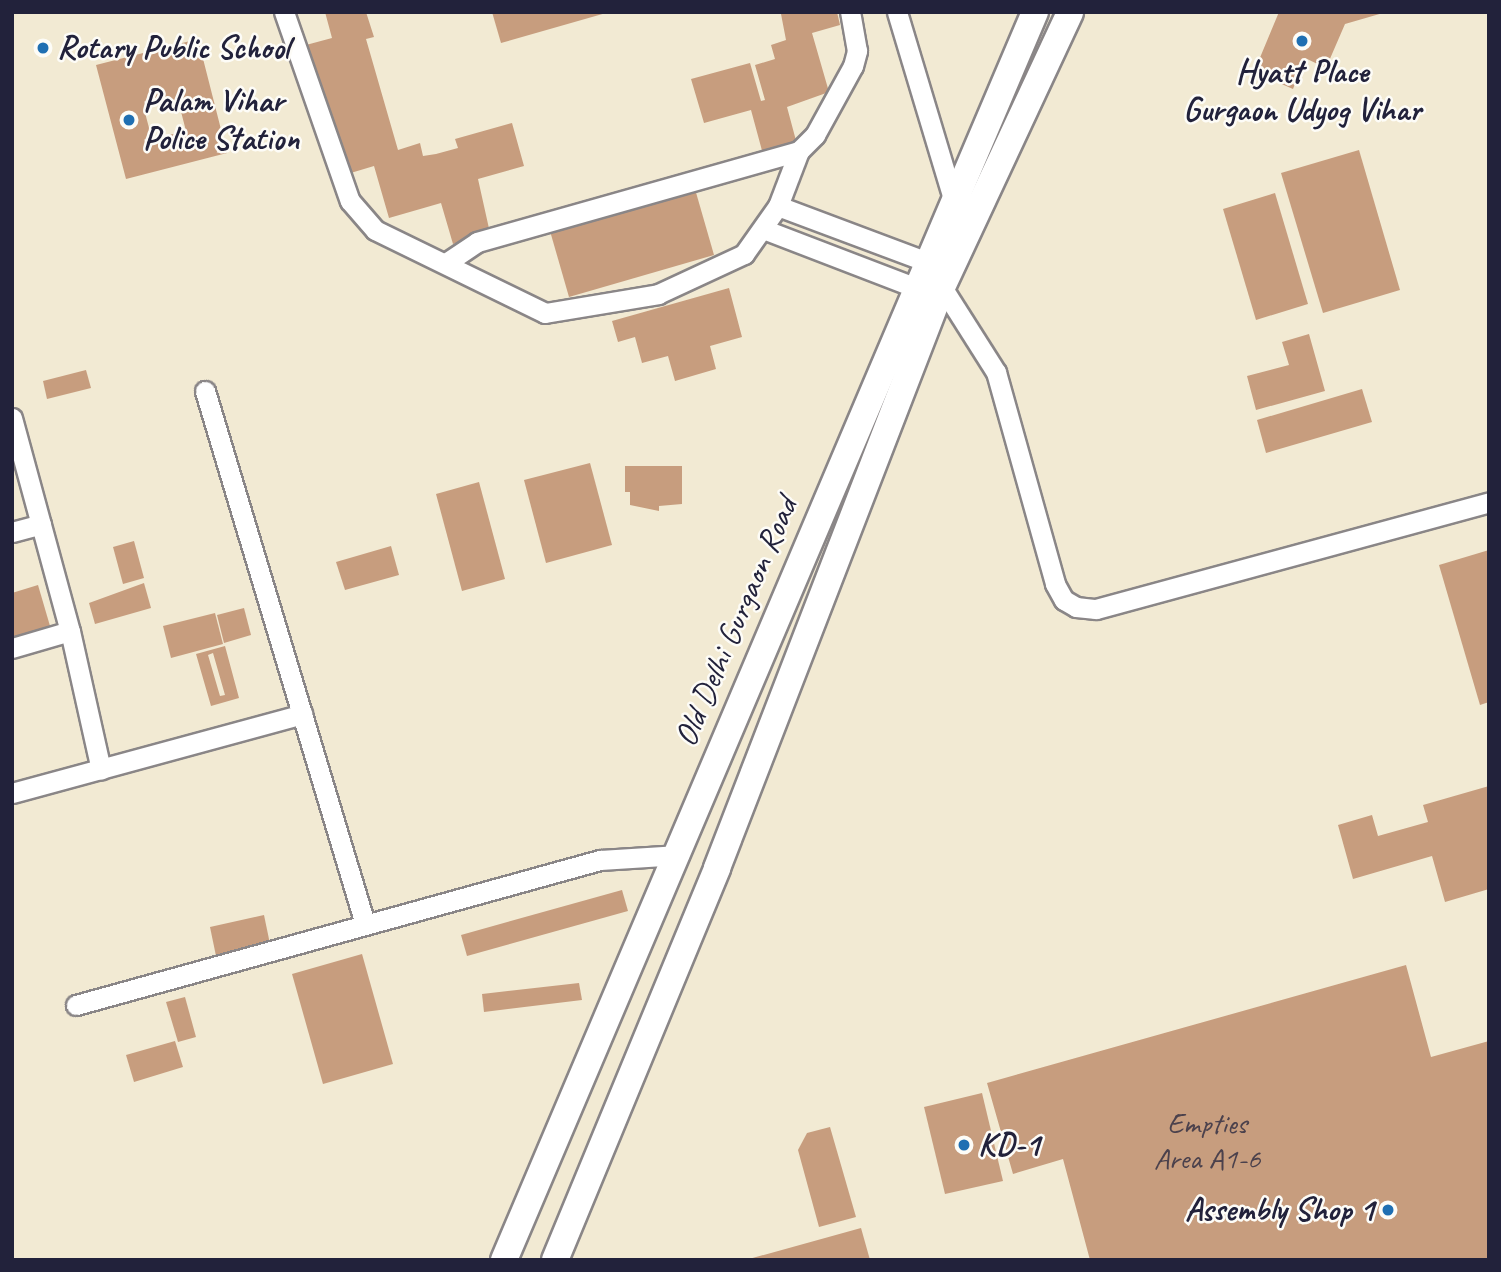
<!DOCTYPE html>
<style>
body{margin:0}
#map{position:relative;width:1501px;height:1272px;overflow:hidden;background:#f2ead3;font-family:Caveat,sans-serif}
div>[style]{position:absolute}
.building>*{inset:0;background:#c79d7e}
.roads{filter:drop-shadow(2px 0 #8a8687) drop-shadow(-2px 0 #8a8687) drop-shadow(0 2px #8a8687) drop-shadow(0 -2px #8a8687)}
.minor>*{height:19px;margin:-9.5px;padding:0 9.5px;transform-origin:9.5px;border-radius:9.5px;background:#fff}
.secondary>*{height:26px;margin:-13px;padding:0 13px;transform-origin:13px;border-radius:13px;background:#fff}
.dots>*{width:19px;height:19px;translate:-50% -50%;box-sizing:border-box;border:4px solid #fdfcf7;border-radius:50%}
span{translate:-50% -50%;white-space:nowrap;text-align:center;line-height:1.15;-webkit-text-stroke:5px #fdfcf7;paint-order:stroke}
.number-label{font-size:30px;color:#4b414c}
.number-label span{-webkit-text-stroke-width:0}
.poi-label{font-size:33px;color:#22223b;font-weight:700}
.left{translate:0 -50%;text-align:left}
.right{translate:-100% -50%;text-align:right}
.street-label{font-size:33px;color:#22223b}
.frame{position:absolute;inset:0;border:14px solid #22223b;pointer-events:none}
</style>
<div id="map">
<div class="building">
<i style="clip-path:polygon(325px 12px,366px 12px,374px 37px,366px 39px,398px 150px,420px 143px,423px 156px,436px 154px,458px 148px,455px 139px,512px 123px,524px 166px,478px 179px,490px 233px,453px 244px,441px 203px,389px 218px,374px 166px,344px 175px,306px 45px,332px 38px)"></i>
<i style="clip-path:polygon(492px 12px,606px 12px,606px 13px,501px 43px)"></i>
<i style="clip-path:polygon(775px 12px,837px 12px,840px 25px,812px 33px,829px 92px,787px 107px,798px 148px,764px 158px,751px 110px,704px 123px,691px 79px,750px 63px,761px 101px,765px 100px,755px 65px,775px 59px,771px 45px,786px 40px,781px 14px)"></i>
<i style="clip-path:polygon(1279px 12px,1383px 12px,1383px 13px,1345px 24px,1326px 68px,1305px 58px,1293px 89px,1254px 72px)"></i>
<i style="clip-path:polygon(evenodd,198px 39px,227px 153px,126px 179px,96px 65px,198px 39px,178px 100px,186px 131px,152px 139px,144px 109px,178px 100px)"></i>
<i style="clip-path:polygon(1359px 150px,1400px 290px,1323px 313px,1281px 173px)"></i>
<i style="clip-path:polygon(695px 189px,714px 255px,569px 297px,550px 231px)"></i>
<i style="clip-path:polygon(1275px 193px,1308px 304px,1256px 320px,1223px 209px)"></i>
<i style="clip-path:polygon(729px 288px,742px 337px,710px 346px,716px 369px,675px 381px,668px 356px,642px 363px,635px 337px,618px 342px,612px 321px)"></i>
<i style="clip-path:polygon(1309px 334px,1325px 391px,1256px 410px,1247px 376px,1289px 365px,1282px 342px)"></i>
<i style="clip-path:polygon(86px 370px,91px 388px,47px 399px,43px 381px)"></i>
<i style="clip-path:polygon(1362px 389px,1372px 422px,1266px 453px,1257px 420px)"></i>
<i style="clip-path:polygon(590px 463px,612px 545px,546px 563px,524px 480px)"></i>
<i style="clip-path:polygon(625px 466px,682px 466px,682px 504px,659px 506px,659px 511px,630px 505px,630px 492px,625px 492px)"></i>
<i style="clip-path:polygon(479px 482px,505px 579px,462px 591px,436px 494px)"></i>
<i style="clip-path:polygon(134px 541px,144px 578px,123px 584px,113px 547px)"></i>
<i style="clip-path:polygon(391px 546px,399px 575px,345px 590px,336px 562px)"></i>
<i style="clip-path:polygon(1489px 550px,1489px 702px,1480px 705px,1439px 565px)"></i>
<i style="clip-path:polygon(144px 583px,151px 608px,95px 624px,89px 603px)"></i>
<i style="clip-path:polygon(38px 585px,50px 626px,12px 637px,12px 593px)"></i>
<i style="clip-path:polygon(244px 608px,251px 635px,224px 643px,217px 615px)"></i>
<i style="clip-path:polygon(215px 613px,223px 644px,171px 658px,163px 626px)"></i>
<i style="clip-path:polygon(evenodd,225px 646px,239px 698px,211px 706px,196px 654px,225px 646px,213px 653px,225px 695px,220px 696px,208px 655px,213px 653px)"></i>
<i style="clip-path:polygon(1489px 786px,1489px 889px,1445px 902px,1432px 856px,1353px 879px,1338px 825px,1372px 815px,1378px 836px,1428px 822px,1423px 805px)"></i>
<i style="clip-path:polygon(622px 890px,628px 911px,467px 956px,461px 935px)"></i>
<i style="clip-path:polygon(264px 915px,270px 944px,216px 956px,210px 927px)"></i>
<i style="clip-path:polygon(362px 954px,393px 1064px,323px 1084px,292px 974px)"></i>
<i style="clip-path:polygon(1406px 965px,1431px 1057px,1489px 1041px,1489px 1260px,1090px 1260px,1063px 1159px,1013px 1174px,987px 1083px)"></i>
<i style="clip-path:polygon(579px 983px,582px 1000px,484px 1012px,482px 994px)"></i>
<i style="clip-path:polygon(185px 997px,196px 1037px,178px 1042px,166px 1002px)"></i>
<i style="clip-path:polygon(175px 1041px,183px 1067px,134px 1082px,126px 1055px)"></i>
<i style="clip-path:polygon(982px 1093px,1003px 1181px,945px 1194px,924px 1107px)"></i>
<i style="clip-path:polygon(830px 1127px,856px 1217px,819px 1227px,798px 1150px,807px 1133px)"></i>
<i style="clip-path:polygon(861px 1228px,870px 1260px,749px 1260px,749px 1259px)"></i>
</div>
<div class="roads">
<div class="minor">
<i style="left:284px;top:12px;width:200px;rotate:70.8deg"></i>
<i style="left:350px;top:201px;width:38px;rotate:49deg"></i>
<i style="left:375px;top:230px;width:189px;rotate:26deg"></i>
<i style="left:545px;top:313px;width:115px;rotate:-9.5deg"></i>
<i style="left:658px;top:294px;width:95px;rotate:-24.9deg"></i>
<i style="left:744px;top:254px;width:59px;rotate:-54.7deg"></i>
<i style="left:778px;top:206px;width:59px;rotate:-69.1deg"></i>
<i style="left:897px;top:12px;width:202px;rotate:73.3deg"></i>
<i style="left:778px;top:206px;width:160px;rotate:20.5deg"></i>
<i style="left:763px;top:229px;width:165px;rotate:21deg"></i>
<i style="left:446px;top:263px;width:37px;rotate:-34deg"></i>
<i style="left:477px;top:242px;width:335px;rotate:-15.8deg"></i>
<i style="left:799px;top:151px;width:23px;rotate:-45deg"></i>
<i style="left:815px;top:135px;width:79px;rotate:-61.2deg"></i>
<i style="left:853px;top:66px;width:16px;rotate:-75deg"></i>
<i style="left:857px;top:51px;width:40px;rotate:-100deg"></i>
<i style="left:942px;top:287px;width:101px;rotate:57.6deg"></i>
<i style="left:996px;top:372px;width:220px;rotate:74.4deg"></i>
<i style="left:1055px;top:584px;width:18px;rotate:61deg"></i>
<i style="left:1064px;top:600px;width:14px;rotate:30deg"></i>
<i style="left:1076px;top:607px;width:20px;rotate:6deg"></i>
<i style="left:1096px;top:609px;width:407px;rotate:-15.2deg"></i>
<i style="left:205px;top:391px;width:556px;rotate:73.29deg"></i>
<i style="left:12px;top:418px;width:221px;rotate:74.8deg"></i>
<i style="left:70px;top:631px;width:142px;rotate:77.4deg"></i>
<i style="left:12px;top:532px;width:30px;rotate:-15deg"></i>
<i style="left:12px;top:648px;width:60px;rotate:-16.3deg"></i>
<i style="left:12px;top:793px;width:301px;rotate:-15.2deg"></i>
<i style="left:76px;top:1005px;width:544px;rotate:-15.47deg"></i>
<i style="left:600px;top:860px;width:79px;rotate:-3.6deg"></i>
</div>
<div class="secondary">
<i style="left:504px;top:1260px;width:1356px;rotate:-66.95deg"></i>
<i style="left:555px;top:1260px;width:424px;rotate:-67.5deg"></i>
<i style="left:717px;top:868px;width:623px;rotate:-68.83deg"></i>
<i style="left:942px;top:287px;width:303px;rotate:-65deg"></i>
</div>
</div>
<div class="dots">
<i style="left:1302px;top:41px;background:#1f6fb2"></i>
<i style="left:43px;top:48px;background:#1f6fb2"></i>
<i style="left:129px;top:120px;background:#1f6fb2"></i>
<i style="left:964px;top:1145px;background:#1f6fb2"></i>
<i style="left:1388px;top:1210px;background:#1f6fb2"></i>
</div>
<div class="number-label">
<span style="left:1207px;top:1140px">Empties<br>Area A1-6</span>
</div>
<div class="poi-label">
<span class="left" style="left:57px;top:48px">Rotary Public School</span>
<span style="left:1302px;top:91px">Hyatt Place<br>Gurgaon Udyog Vihar</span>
<span class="left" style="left:143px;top:120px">Palam Vihar<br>Police Station</span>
<span class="left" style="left:978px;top:1145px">KD-1</span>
<span class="right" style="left:1374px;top:1210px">Assembly Shop 1</span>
</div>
<div class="street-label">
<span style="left:736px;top:622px;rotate:-67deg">Old Delhi Gurgaon Road</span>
</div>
<div class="frame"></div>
</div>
